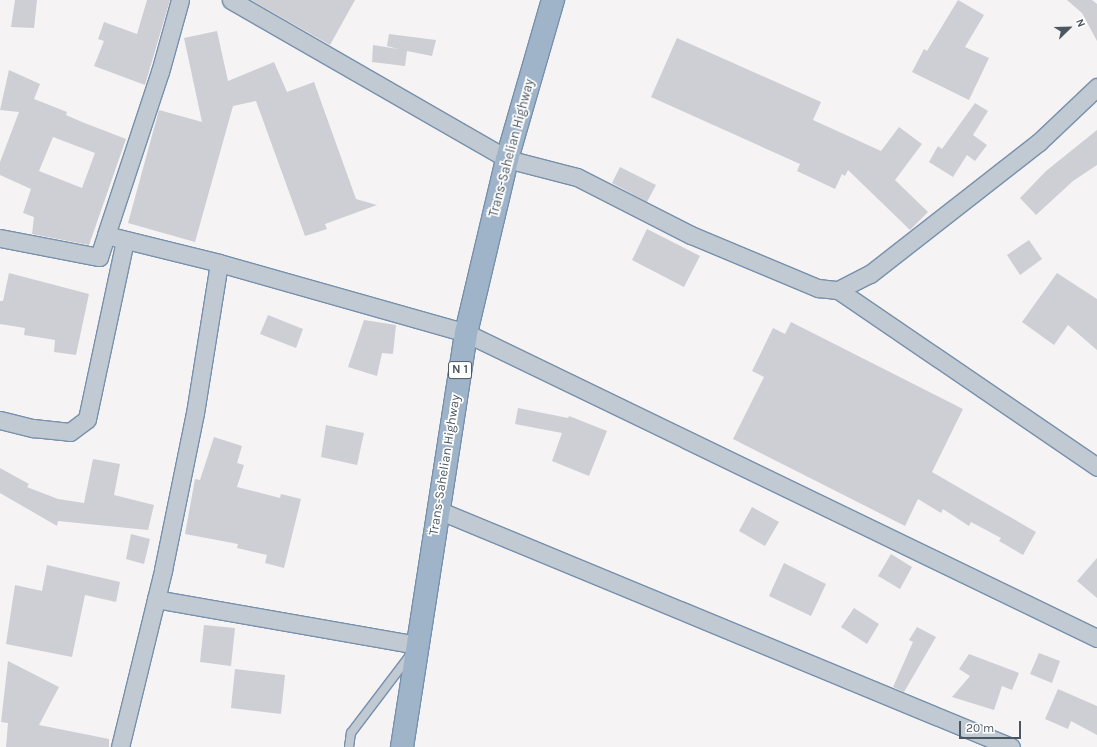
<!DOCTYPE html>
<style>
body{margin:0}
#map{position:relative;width:1097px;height:747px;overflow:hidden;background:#f5f3f3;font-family:Karla,sans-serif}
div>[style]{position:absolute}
.building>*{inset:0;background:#cdcfd5}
.roads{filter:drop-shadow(1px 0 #7690ad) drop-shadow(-1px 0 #7690ad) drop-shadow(0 1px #7690ad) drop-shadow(0 -1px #7690ad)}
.service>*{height:8px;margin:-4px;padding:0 4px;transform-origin:4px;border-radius:4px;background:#c1cad2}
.minor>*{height:17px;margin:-8.5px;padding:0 8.5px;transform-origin:8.5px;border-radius:8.5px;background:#c1cad2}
.trunk>*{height:22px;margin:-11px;padding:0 11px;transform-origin:11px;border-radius:11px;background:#9fb4c9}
span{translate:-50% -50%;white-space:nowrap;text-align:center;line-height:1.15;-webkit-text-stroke:3.5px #fff;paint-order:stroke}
.shield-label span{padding:1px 3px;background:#fff;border:1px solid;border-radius:3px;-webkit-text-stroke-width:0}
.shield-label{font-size:12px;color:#4a5661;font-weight:700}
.street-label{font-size:13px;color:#4a5661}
.north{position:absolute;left:1049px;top:8px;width:40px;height:40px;-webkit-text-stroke:3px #fff;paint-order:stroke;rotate:67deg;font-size:11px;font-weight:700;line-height:16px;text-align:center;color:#4a5661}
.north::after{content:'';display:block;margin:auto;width:14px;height:18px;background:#4a5661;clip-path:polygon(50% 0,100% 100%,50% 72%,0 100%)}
.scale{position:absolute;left:959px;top:721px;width:62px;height:18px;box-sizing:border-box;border:2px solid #4a5661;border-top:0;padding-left:5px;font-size:12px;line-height:14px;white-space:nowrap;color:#4a5661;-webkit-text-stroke:3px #fff;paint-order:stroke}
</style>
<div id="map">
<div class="building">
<i style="clip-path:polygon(15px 0,37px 0,34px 28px,11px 27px)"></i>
<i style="clip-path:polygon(147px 0,170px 0,145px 85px,94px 66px,104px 41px,98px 39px,104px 22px,137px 34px)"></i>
<i style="clip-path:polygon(251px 0,355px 0,330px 45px)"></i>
<i style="clip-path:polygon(958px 0,984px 15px,965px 47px,989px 58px,969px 100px,912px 72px,924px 49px,927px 51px)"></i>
<i style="clip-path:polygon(1067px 0,1092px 0,1097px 4px,1097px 41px,1082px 13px)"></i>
<i style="clip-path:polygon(217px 31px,228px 81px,274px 62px,287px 92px,314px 82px,356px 199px,377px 205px,325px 224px,327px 229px,305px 236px,256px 101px,233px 106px,195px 242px,128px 223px,159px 110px,202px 122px,184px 38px)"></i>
<i style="clip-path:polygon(389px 34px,436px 40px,432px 56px,407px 51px,405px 66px,372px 62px,373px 45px,398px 49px,387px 46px)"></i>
<i style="clip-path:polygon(677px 38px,821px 102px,813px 120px,881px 151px,899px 127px,922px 144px,895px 180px,928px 212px,910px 230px,848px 170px,845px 176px,842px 174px,835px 189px,797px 171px,800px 164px,651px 97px)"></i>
<i style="clip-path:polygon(evenodd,9px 70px,40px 84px,34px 99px,67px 112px,66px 115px,82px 122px,126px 139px,89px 245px,32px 234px,34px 217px,23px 213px,31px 189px,0 175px,0 162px,19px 112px,0 110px,9px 70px,53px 137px,95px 153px,82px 188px,39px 171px,53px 137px)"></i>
<i style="clip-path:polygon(975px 103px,988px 111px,973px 135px,987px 145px,975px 161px,967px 155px,953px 177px,929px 162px,938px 146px,942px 149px)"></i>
<i style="clip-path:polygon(1097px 130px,1097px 165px,1073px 181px,1036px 215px,1020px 198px,1046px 171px)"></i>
<i style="clip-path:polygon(620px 167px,656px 185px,647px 202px,612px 183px)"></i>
<i style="clip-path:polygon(647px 229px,700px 256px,684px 287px,632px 260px)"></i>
<i style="clip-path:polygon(1029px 240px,1042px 259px,1020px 275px,1007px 255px)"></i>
<i style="clip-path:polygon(9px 273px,89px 294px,76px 355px,54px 352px,55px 340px,24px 335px,25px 328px,0 324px,0 301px,3px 301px)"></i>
<i style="clip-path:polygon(1057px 273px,1097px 299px,1097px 350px,1068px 325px,1054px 345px,1022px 322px)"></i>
<i style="clip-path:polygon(268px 315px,303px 329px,296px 348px,260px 334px)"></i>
<i style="clip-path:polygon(364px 320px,396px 325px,393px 354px,382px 353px,377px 376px,348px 367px)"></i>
<i style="clip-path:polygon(791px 322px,963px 409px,932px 472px,1036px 532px,1023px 555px,999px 541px,1001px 538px,971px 522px,969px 526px,943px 509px,941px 513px,918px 499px,905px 526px,733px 439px,764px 377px,752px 371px,773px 328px,785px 334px)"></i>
<i style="clip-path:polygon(518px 408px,568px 418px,569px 416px,607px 431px,589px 476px,552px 461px,562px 433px,515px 424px)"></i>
<i style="clip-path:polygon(326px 425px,364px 433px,357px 465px,321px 457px)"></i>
<i style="clip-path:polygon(214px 437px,242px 446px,237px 463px,244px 465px,237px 487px,280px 498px,281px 494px,301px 499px,284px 568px,265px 563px,267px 555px,237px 548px,238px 544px,185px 534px,195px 479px,200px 480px)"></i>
<i style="clip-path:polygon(93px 459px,120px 464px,114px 495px,154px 505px,148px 530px,58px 521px,57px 526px,0 493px,0 468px,29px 484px,27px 487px,58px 499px,84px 503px)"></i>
<i style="clip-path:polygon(752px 507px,779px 522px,765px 546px,739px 531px)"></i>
<i style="clip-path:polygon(131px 534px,150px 539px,144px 564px,126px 559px)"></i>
<i style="clip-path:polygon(891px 554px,912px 567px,900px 589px,878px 576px)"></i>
<i style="clip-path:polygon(1097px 558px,1097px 598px,1077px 581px)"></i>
<i style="clip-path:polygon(784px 563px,826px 584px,811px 616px,769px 596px)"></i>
<i style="clip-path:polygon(47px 565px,120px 582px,116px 602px,85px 595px,72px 657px,6px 644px,15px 585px,42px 591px)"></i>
<i style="clip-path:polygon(854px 608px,879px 624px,867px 644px,841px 627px)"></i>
<i style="clip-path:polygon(204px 625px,235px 628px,231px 666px,200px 662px)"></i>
<i style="clip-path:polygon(917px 627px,936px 637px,904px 692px,893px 687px,913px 642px,909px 640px)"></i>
<i style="clip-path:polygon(1039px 653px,1060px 661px,1052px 683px,1030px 674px)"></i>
<i style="clip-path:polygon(969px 654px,1019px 673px,1012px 690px,1002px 686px,994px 710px,952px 697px,970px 676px,959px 669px)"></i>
<i style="clip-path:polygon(8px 661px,59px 687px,39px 725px,109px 739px,109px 747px,6px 747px,8px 723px,1px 722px)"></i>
<i style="clip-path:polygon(235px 669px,285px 675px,281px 714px,231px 708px)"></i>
<i style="clip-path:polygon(1058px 689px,1097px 706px,1097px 735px,1071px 721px,1068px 729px,1045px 719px)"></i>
</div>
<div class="roads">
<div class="service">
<i style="left:349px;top:747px;width:14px;rotate:-82deg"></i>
<i style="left:351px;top:733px;width:99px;rotate:-52.8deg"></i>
</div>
<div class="minor">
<i style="left:231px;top:0;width:319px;rotate:29.9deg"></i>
<i style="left:507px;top:159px;width:72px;rotate:14.4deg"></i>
<i style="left:577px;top:177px;width:128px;rotate:27deg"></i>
<i style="left:691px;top:235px;width:138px;rotate:22.7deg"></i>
<i style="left:818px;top:288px;width:20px;rotate:6deg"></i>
<i style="left:838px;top:290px;width:36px;rotate:-27deg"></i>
<i style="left:870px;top:274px;width:214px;rotate:-38deg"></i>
<i style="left:1039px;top:142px;width:80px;rotate:-43.5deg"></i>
<i style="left:106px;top:235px;width:172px;rotate:-71.7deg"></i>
<i style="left:160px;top:72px;width:75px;rotate:-74.5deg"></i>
<i style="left:0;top:238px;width:101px;rotate:10.9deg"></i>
<i style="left:99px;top:257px;width:23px;rotate:-72deg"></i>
<i style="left:106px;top:235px;width:116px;rotate:13.9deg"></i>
<i style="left:219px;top:263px;width:257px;rotate:15.8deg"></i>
<i style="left:466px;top:333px;width:701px;rotate:25.8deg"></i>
<i style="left:838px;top:290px;width:314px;rotate:34.3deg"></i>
<i style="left:0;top:420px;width:34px;rotate:14deg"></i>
<i style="left:33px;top:428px;width:37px;rotate:6deg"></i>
<i style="left:70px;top:432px;width:21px;rotate:-37deg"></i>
<i style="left:87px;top:419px;width:183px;rotate:-78deg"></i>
<i style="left:438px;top:510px;width:620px;rotate:22.47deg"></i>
<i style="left:156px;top:599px;width:265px;rotate:10deg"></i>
<i style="left:120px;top:747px;width:182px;rotate:-76.3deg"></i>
<i style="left:163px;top:570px;width:160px;rotate:-78.5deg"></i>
<i style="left:195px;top:413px;width:152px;rotate:-80.9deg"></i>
</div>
<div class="trunk">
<i style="left:402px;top:747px;width:419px;rotate:-81.2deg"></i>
<i style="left:466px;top:333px;width:179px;rotate:-76.7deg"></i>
<i style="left:507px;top:159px;width:166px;rotate:-73.9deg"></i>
</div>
</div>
<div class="shield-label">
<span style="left:460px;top:370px">N 1</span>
</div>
<div class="street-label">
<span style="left:512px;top:148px;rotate:-75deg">Trans-Sahelian Highway</span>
<span style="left:445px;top:465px;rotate:-81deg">Trans-Sahelian Highway</span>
</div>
<div class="north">N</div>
<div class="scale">20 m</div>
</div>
